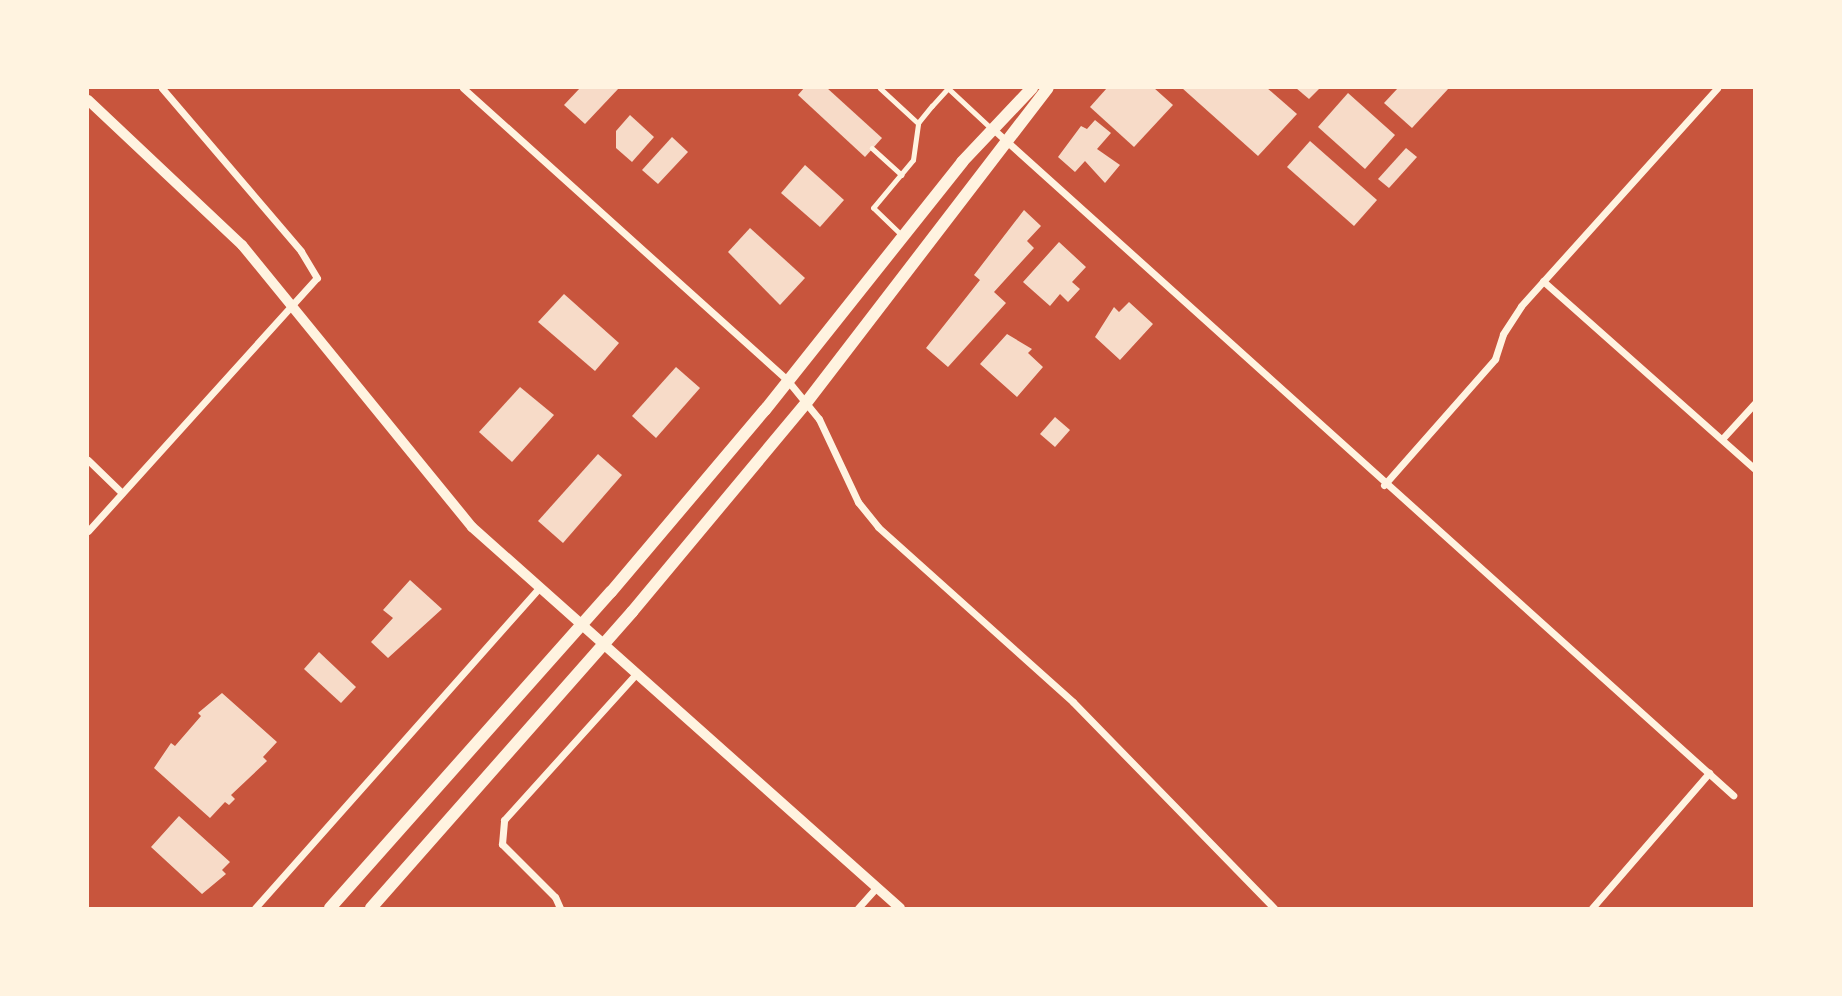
<!DOCTYPE html>
<style>
body{margin:0}
#map{position:relative;width:1842px;height:996px;overflow:hidden;background:#c8553d;font-family:"Alegreya Sans",sans-serif}
div>[style]{position:absolute}
.building>*{inset:0;background:#f7dbc8}
.service>*{height:4.5px;margin:-2.25px;padding:0 2.25px;transform-origin:2.25px;border-radius:2.25px;background:#fff3e0}
.minor>*{height:7px;margin:-3.5px;padding:0 3.5px;transform-origin:3.5px;border-radius:3.5px;background:#fff3e0}
.tertiary>*{height:10px;margin:-5px;padding:0 5px;transform-origin:5px;border-radius:5px;background:#fff3e0}
.primary>*{height:12px;margin:-6px;padding:0 6px;transform-origin:6px;border-radius:6px;background:#fff3e0}
span{translate:-50% -50%;white-space:nowrap;text-align:center;line-height:1.15;-webkit-text-stroke:5px #fff3e0;paint-order:stroke}
.frame{position:absolute;inset:0;border:89px solid #fff3e0;pointer-events:none}
</style>
<div id="map">
<div class="building">
<i style="clip-path:polygon(580px 88px,619px 88px,585px 124px,564px 105px)"></i>
<i style="clip-path:polygon(804px 88px,827px 88px,882px 138px,865px 157px,798px 95px)"></i>
<i style="clip-path:polygon(1107px 88px,1154px 88px,1173px 105px,1134px 147px,1090px 107px)"></i>
<i style="clip-path:polygon(1182px 88px,1267px 88px,1297px 114px,1258px 156px)"></i>
<i style="clip-path:polygon(1296px 88px,1320px 88px,1309px 99px)"></i>
<i style="clip-path:polygon(1398px 88px,1449px 88px,1412px 128px,1384px 103px)"></i>
<i style="clip-path:polygon(1348px 93px,1395px 135px,1365px 169px,1318px 127px)"></i>
<i style="clip-path:polygon(630px 115px,654px 137px,632px 162px,616px 148px,616px 131px)"></i>
<i style="clip-path:polygon(1095px 120px,1111px 133px,1097px 149px,1120px 165px,1105px 183px,1085px 161px,1075px 172px,1058px 157px,1081px 126px,1087px 129px)"></i>
<i style="clip-path:polygon(672px 137px,688px 152px,658px 184px,642px 170px)"></i>
<i style="clip-path:polygon(1310px 141px,1377px 200px,1354px 226px,1287px 167px)"></i>
<i style="clip-path:polygon(1406px 148px,1417px 157px,1389px 188px,1378px 179px)"></i>
<i style="clip-path:polygon(805px 165px,844px 200px,820px 227px,781px 193px)"></i>
<i style="clip-path:polygon(1024px 210px,1041px 226px,1027px 241px,1034px 248px,994px 292px,1006px 303px,948px 367px,926px 348px,980px 280px,974px 275px)"></i>
<i style="clip-path:polygon(750px 228px,805px 278px,780px 305px,728px 252px)"></i>
<i style="clip-path:polygon(1059px 242px,1086px 267px,1072px 282px,1080px 289px,1068px 302px,1060px 294px,1050px 306px,1023px 282px)"></i>
<i style="clip-path:polygon(564px 294px,619px 343px,595px 371px,538px 322px)"></i>
<i style="clip-path:polygon(1129px 302px,1153px 324px,1120px 360px,1095px 337px,1114px 307px,1119px 312px)"></i>
<i style="clip-path:polygon(1007px 334px,1032px 349px,1028px 353px,1043px 367px,1017px 397px,980px 364px)"></i>
<i style="clip-path:polygon(676px 367px,700px 388px,656px 438px,632px 416px)"></i>
<i style="clip-path:polygon(520px 387px,554px 415px,512px 462px,479px 432px)"></i>
<i style="clip-path:polygon(1055px 417px,1070px 430px,1055px 447px,1040px 434px)"></i>
<i style="clip-path:polygon(598px 454px,622px 475px,563px 543px,538px 521px)"></i>
<i style="clip-path:polygon(410px 580px,442px 609px,388px 658px,371px 642px,393px 618px,383px 610px)"></i>
<i style="clip-path:polygon(319px 652px,356px 687px,341px 703px,304px 669px)"></i>
<i style="clip-path:polygon(222px 693px,277px 742px,263px 757px,267px 761px,231px 795px,235px 799px,229px 805px,225px 802px,210px 818px,154px 768px,171px 743px,175px 746px,201px 716px,198px 713px)"></i>
<i style="clip-path:polygon(179px 816px,230px 862px,222px 870px,226px 874px,202px 894px,151px 847px)"></i>
</div>
<div class="service">
<i style="left:880px;top:88px;width:52px;rotate:42.6deg"></i>
<i style="left:872px;top:148px;width:40px;rotate:42deg"></i>
<i style="left:900px;top:234px;width:37px;rotate:-136deg"></i>
<i style="left:873px;top:208px;width:62px;rotate:-50.2deg"></i>
<i style="left:913px;top:160px;width:37px;rotate:-82deg"></i>
<i style="left:918px;top:123px;width:22px;rotate:-51deg"></i>
<i style="left:932px;top:106px;width:24px;rotate:-48deg"></i>
<i style="left:948px;top:88px;width:60px;rotate:43deg"></i>
</div>
<div class="minor">
<i style="left:463px;top:88px;width:438px;rotate:42deg"></i>
<i style="left:788px;top:381px;width:49px;rotate:50.8deg"></i>
<i style="left:819px;top:419px;width:92px;rotate:64.8deg"></i>
<i style="left:858px;top:502px;width:32px;rotate:51deg"></i>
<i style="left:878px;top:527px;width:262px;rotate:41.9deg"></i>
<i style="left:1073px;top:702px;width:288px;rotate:45.7deg"></i>
<i style="left:993px;top:129px;width:996px;rotate:41.99deg"></i>
<i style="left:1543px;top:281px;width:283px;rotate:41.6deg"></i>
<i style="left:1722px;top:439px;width:49px;rotate:-47.5deg"></i>
<i style="left:88px;top:460px;width:47px;rotate:44.1deg"></i>
<i style="left:1384px;top:485px;width:168px;rotate:-48.6deg"></i>
<i style="left:1495px;top:359px;width:26px;rotate:-72deg"></i>
<i style="left:1503px;top:334px;width:33px;rotate:-57deg"></i>
<i style="left:1521px;top:306px;width:293px;rotate:-48deg"></i>
<i style="left:88px;top:531px;width:341px;rotate:-47.9deg"></i>
<i style="left:317px;top:278px;width:31px;rotate:-121deg"></i>
<i style="left:301px;top:251px;width:214px;rotate:-130.5deg"></i>
<i style="left:255px;top:908px;width:429px;rotate:-48.4deg"></i>
<i style="left:560px;top:908px;width:12px;rotate:-114deg"></i>
<i style="left:555px;top:897px;width:75px;rotate:-135deg"></i>
<i style="left:502px;top:844px;width:24px;rotate:-85deg"></i>
<i style="left:504px;top:820px;width:198px;rotate:-47.9deg"></i>
<i style="left:858px;top:908px;width:27px;rotate:-48deg"></i>
<i style="left:1592px;top:908px;width:179px;rotate:-49.1deg"></i>
</div>
<div class="tertiary">
<i style="left:88px;top:100px;width:212px;rotate:43.3deg"></i>
<i style="left:242px;top:245px;width:364px;rotate:50.8deg"></i>
<i style="left:472px;top:527px;width:573px;rotate:41.68deg"></i>
</div>
<div class="primary">
<i style="left:330px;top:908px;width:423px;rotate:-48.4deg"></i>
<i style="left:611px;top:592px;width:238px;rotate:-49.8deg"></i>
<i style="left:765px;top:410px;width:317px;rotate:-51.5deg"></i>
<i style="left:962px;top:162px;width:102px;rotate:-46.6deg"></i>
<i style="left:371px;top:908px;width:395px;rotate:-48.6deg"></i>
<i style="left:632px;top:612px;width:272px;rotate:-50.2deg"></i>
<i style="left:806px;top:403px;width:397px;rotate:-52.5deg"></i>
</div>
<div class="frame"></div>
</div>
